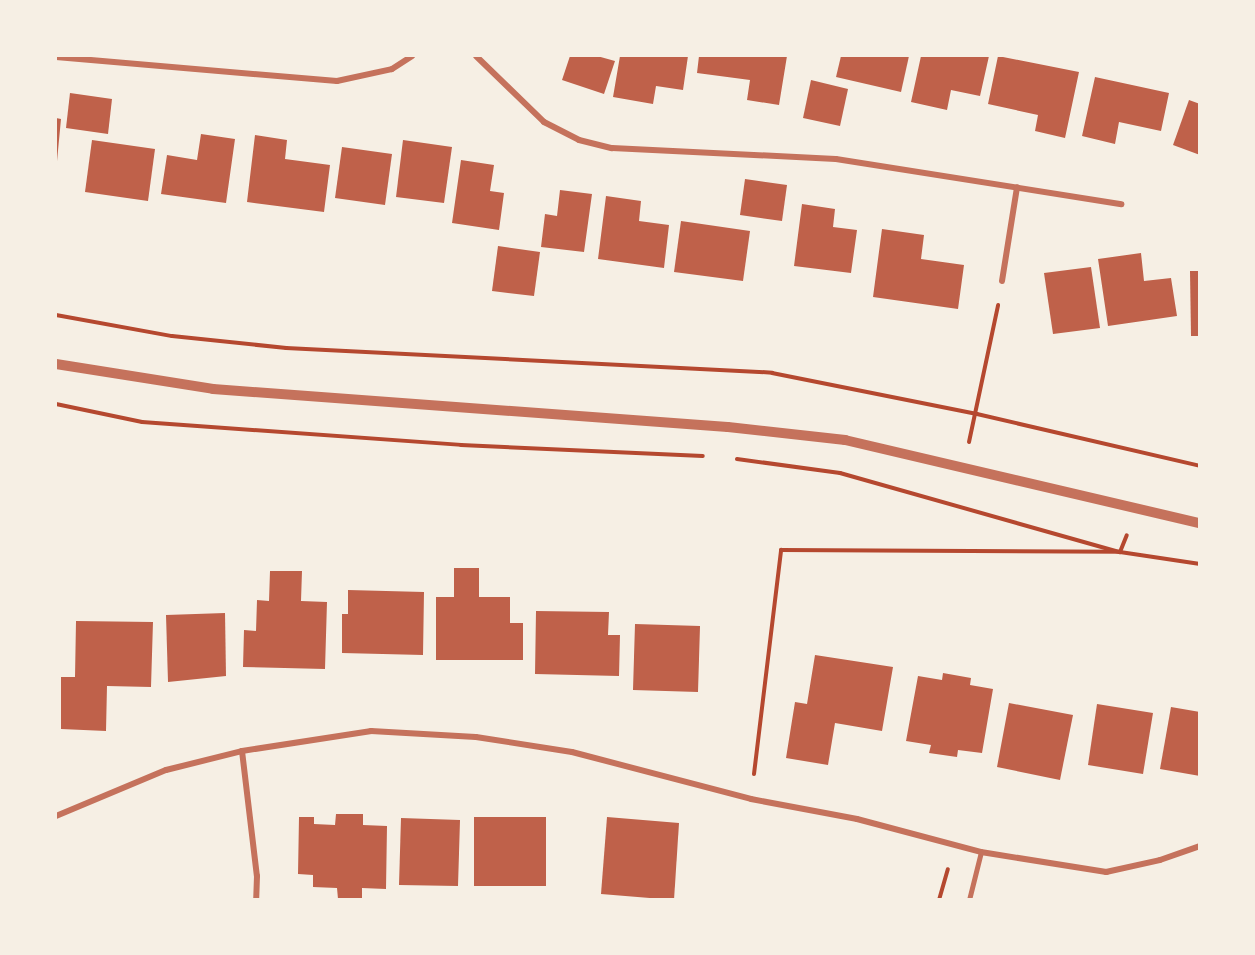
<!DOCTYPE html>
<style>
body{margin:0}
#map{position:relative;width:1255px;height:955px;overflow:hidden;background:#f6efe4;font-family:"Archivo Narrow",sans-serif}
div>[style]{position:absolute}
.building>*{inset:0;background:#bf614a}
.path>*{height:4px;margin:-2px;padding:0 2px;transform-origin:2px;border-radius:2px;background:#b5482f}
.service>*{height:4.5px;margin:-2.25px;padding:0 2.25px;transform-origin:2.25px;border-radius:2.25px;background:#c5725c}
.minor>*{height:6px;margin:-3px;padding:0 3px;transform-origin:3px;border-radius:3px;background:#c5725c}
.tertiary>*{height:10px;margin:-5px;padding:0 5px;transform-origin:5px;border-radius:5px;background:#c5725c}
span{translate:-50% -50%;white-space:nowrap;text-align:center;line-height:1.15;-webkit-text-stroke:5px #f6efe4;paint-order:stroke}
.frame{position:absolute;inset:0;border:57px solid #f6efe4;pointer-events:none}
</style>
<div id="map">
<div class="building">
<i style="clip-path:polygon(570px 56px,597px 56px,615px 61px,604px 94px,562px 80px)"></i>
<i style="clip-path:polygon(620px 56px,688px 56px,683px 90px,656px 86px,653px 104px,613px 97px)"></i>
<i style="clip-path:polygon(699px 56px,787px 56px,779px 105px,747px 100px,750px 80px,697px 73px)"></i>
<i style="clip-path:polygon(841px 56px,909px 56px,901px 92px,836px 77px)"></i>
<i style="clip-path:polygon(921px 56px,989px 56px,980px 96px,951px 90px,947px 110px,911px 102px)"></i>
<i style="clip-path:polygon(998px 56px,1079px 72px,1065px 138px,1035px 131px,1038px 115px,988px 104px)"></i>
<i style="clip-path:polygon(1095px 77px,1169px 93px,1161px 131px,1119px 122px,1115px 144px,1082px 136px)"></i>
<i style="clip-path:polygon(811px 80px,848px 89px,840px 126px,803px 118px)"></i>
<i style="clip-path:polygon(70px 93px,112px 99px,108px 134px,66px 128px)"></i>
<i style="clip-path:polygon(1189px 100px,1200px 104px,1200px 155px,1173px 145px)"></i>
<i style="clip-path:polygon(56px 118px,61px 119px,57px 161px,56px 161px)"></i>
<i style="clip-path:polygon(201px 134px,235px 139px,226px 203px,161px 194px,167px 155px,197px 160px)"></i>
<i style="clip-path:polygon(255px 135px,287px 140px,285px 159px,330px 165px,324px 212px,247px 202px)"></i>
<i style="clip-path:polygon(92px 140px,155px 149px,148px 201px,85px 192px)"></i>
<i style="clip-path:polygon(403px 140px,452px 147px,444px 203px,396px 197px)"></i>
<i style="clip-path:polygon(342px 147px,392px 154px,385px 205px,335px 198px)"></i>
<i style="clip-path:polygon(461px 160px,494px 165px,490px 191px,504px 193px,499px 230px,452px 223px)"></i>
<i style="clip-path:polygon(745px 179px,787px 185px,782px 221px,740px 215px)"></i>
<i style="clip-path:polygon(560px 190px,592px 194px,584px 252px,541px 247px,545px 214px,557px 216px)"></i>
<i style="clip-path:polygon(606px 196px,641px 201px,639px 221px,669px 225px,664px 268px,598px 259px)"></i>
<i style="clip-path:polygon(802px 204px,835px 209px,833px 227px,857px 230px,851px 273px,794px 266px)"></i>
<i style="clip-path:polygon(681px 221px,750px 231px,743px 281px,674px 272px)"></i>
<i style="clip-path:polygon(882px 229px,924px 235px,921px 259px,964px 265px,958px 309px,873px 297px)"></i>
<i style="clip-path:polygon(498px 246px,540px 252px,534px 296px,492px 291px)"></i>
<i style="clip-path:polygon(1141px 253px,1144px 281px,1171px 278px,1177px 316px,1108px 326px,1098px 259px)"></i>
<i style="clip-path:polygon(1091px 267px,1100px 328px,1053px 334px,1044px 273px)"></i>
<i style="clip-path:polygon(1190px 271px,1200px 271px,1200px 336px,1191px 336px)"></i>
<i style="clip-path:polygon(454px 568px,479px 568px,479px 597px,510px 597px,510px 623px,523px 623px,523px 660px,436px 660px,436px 597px,454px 597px)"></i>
<i style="clip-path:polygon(270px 571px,302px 571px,301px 601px,327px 602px,325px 669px,243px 667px,244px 630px,256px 631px,257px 600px,269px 601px)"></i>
<i style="clip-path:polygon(348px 590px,424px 592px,423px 655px,342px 653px,342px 614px,348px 614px)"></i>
<i style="clip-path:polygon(536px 611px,609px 612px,608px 635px,620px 635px,619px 676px,535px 674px)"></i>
<i style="clip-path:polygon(225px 613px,226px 676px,168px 682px,166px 615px)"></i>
<i style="clip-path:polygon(76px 621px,153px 622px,151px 687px,107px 686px,106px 731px,61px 729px,61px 677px,75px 677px)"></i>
<i style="clip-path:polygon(635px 624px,700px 626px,698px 692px,633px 690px)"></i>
<i style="clip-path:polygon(815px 655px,893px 667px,882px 731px,835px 723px,828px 765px,786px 758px,795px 702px,807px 704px)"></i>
<i style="clip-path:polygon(943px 673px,971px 678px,970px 685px,993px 689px,982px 753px,958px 750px,957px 757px,929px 753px,931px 745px,906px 741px,918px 676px,942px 680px)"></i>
<i style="clip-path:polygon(1009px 703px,1073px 715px,1060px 780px,997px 767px)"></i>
<i style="clip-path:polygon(1097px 704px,1153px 713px,1143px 774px,1088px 765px)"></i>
<i style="clip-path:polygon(1171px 707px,1200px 712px,1200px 776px,1160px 769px)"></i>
<i style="clip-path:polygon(336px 814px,363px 814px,363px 825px,387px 826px,386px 889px,362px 888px,362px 900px,338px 899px,337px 888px,313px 887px,313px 875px,298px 874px,299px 817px,314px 817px,314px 824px,335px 825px)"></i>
<i style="clip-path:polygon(474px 817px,546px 817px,546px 886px,474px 886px)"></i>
<i style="clip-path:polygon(607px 817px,679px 823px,674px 900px,601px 894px)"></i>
<i style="clip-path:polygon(401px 818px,460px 820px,458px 886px,399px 885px)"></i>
</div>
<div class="path">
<i style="left:56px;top:315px;width:118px;rotate:10.3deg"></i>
<i style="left:172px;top:336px;width:115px;rotate:6deg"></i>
<i style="left:286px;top:348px;width:487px;rotate:2.9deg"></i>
<i style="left:772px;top:373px;width:209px;rotate:11.3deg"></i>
<i style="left:977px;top:414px;width:229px;rotate:13.1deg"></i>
<i style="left:56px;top:404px;width:88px;rotate:11.8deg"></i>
<i style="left:142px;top:422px;width:320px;rotate:4.1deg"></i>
<i style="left:461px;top:445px;width:242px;rotate:2.6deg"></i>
<i style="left:969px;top:442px;width:140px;rotate:-78deg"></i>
<i style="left:737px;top:459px;width:104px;rotate:7.7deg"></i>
<i style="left:840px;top:473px;width:291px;rotate:15.8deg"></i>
<i style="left:1120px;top:552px;width:81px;rotate:8.5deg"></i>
<i style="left:754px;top:774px;width:226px;rotate:-83.1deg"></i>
<i style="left:781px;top:550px;width:339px;rotate:0.3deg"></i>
<i style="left:1120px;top:552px;width:18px;rotate:-68deg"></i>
<i style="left:939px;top:900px;width:32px;rotate:-74deg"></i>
</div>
<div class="service">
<i style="left:969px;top:900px;width:49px;rotate:-76deg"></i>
</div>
<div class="minor">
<i style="left:476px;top:56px;width:95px;rotate:44.1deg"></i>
<i style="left:544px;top:122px;width:39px;rotate:27deg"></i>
<i style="left:579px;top:140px;width:34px;rotate:14deg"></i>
<i style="left:612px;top:148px;width:224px;rotate:2.8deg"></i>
<i style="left:836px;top:159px;width:289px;rotate:9deg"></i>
<i style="left:56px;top:57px;width:282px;rotate:4.9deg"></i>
<i style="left:337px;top:81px;width:56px;rotate:-12.3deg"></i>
<i style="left:392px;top:69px;width:24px;rotate:-33deg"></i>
<i style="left:1002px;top:281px;width:95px;rotate:-80.9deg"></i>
<i style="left:242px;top:751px;width:126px;rotate:83.2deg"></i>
<i style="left:257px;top:876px;width:24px;rotate:92deg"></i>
<i style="left:56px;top:816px;width:119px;rotate:-22.7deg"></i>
<i style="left:166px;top:770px;width:78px;rotate:-14deg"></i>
<i style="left:242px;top:751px;width:131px;rotate:-8.8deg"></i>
<i style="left:371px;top:731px;width:105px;rotate:3.3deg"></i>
<i style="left:476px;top:737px;width:97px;rotate:8.9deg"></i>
<i style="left:572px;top:752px;width:185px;rotate:14.7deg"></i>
<i style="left:751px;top:799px;width:108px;rotate:10.7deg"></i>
<i style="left:857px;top:819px;width:128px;rotate:14.9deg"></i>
<i style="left:981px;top:852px;width:127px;rotate:9.1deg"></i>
<i style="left:1106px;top:872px;width:55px;rotate:-12.5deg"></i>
<i style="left:1160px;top:860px;width:42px;rotate:-19.3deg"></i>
</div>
<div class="tertiary">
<i style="left:56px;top:364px;width:159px;rotate:9deg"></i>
<i style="left:213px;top:389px;width:516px;rotate:4.22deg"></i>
<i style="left:728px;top:427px;width:118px;rotate:6.3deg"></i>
<i style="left:845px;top:440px;width:365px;rotate:13.2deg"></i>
</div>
<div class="frame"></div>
</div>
